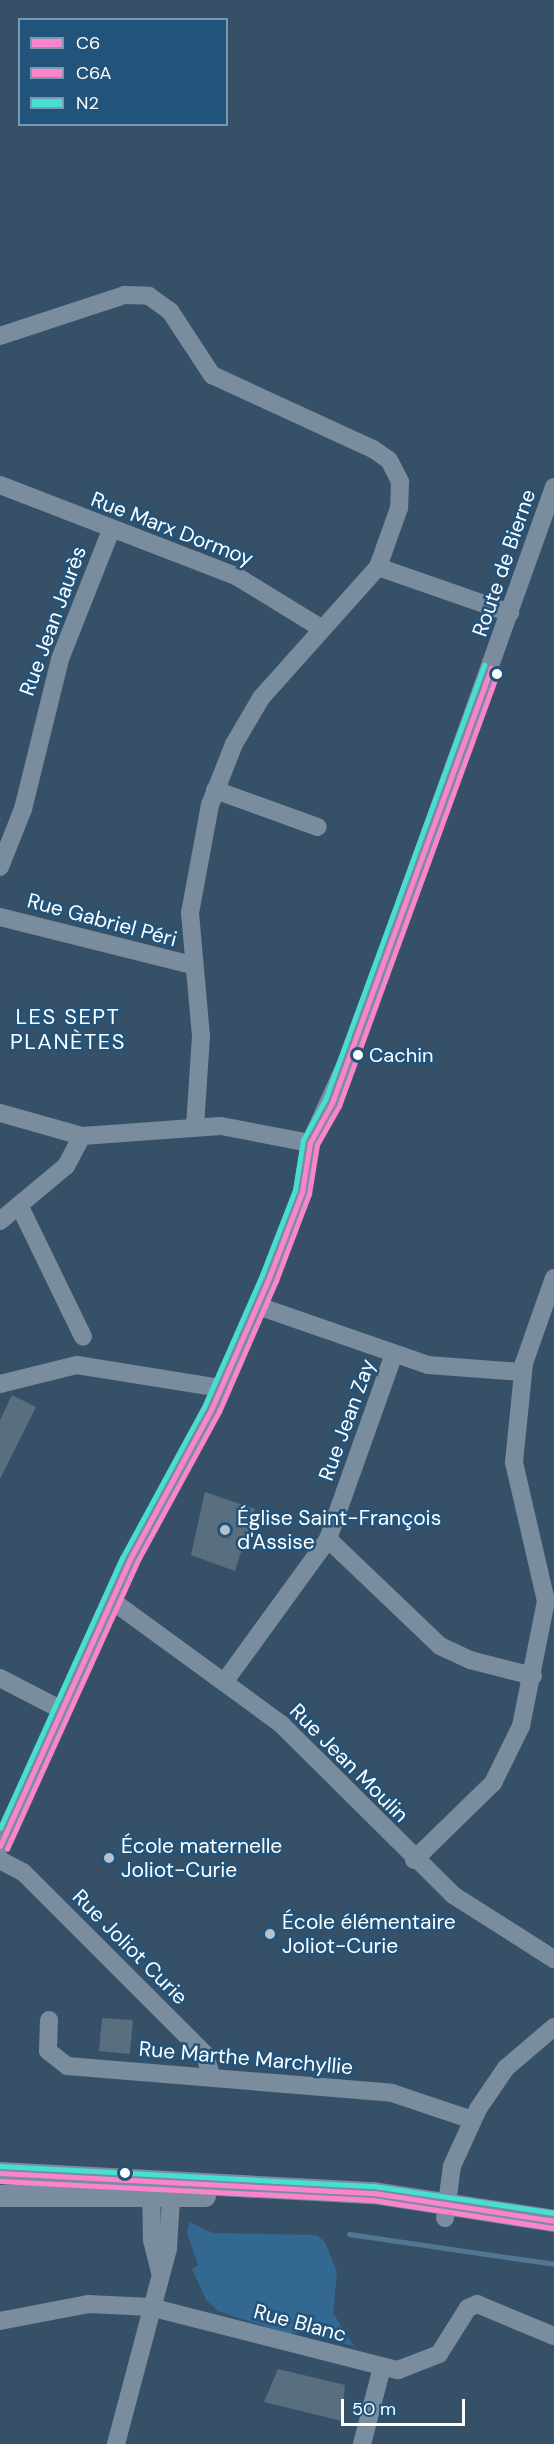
<!DOCTYPE html>
<meta charset="utf-8">
<style>
body{margin:0}
#map{position:relative;width:554px;height:2444px;overflow:hidden;background:#365167;font-family:"DM Sans",sans-serif}
div>[style]{position:absolute}
.green>*{inset:0;background:#336891}
.stream>*{height:5px;margin:-2.5px;padding:0 2.5px;transform-origin:2.5px;border-radius:2.5px;background:#537693}
.building>*{inset:0;background:#596e7f}
.minor>*{height:18px;margin:-9px;padding:0 9px;transform-origin:9px;border-radius:9px;background:#7a8d9e}
.tertiary>*{height:22px;margin:-11px;padding:0 11px;transform-origin:11px;border-radius:11px;background:#7a8d9e}
.bus-1>*{height:4.5px;margin:-2.25px;padding:0 2.25px;transform-origin:2.25px;border-radius:2.25px;background:#fb84cc}
.bus-2>*{height:4.5px;margin:-2.25px;padding:0 2.25px;transform-origin:2.25px;border-radius:2.25px;background:#fb84cc}
.bus-3>*{height:4.5px;margin:-2.25px;padding:0 2.25px;transform-origin:2.25px;border-radius:2.25px;background:#46dfd3}
.dots>*{width:16px;height:16px;translate:-50% -50%;box-sizing:border-box;border:3px solid #22537b;border-radius:50%}
span{translate:-50% -50%;white-space:nowrap;text-align:center;line-height:1.15;-webkit-text-stroke:5px #22537b;paint-order:stroke}
.bus-label{font-size:20px;color:#fff}
.left{translate:0 -50%;text-align:left}
.street-label{font-size:21px;color:#fff}
.poi-label{font-size:21px;color:#fff}
.neighbourhood-label{font-size:22px;color:#fff;letter-spacing:1.5px}
.legend{position:absolute;left:18px;top:18px;width:210px;height:108px;box-sizing:border-box;background:#22537b;border:2px solid #7a98b0;margin:0;padding:8px 10px;list-style:none;font-size:18px;color:#fff}
.legend li{display:flex;align-items:center;gap:12px;height:30px}
.legend b{width:30px;border:2px solid #7a98b0}
.scale{position:absolute;left:341px;top:2399px;width:124px;height:27px;box-sizing:border-box;border:3px solid #fff;border-top:0;padding-left:8px;font-size:18px;line-height:21px;white-space:nowrap;color:#fff;-webkit-text-stroke:4px #22537b;paint-order:stroke}
</style>
<div id="map">
<div class="green">
<i style="clip-path:polygon(189px 2222px,213px 2233px,316px 2235px,325px 2242px,337px 2272px,333px 2313px,354px 2346px,301px 2332px,288px 2334px,218px 2311px,207px 2301px,192px 2269px,198px 2265px,187px 2233px)"></i>
</div>
<div class="stream">
<i style="left:349px;top:2234px;width:207px;rotate:8.3deg"></i>
</div>
<div class="building">
<i style="clip-path:polygon(12px 1395px,36px 1407px,0 1479px,0 1420px)"></i>
<i style="clip-path:polygon(205px 1492px,255px 1509px,235px 1571px,191px 1555px)"></i>
<i style="clip-path:polygon(102px 2018px,133px 2020px,130px 2054px,99px 2051px)"></i>
<i style="clip-path:polygon(278px 2369px,345px 2385px,342px 2421px,264px 2402px)"></i>
</div>
<div class="minor">
<i style="left:0;top:336px;width:132px;rotate:-18.2deg"></i>
<i style="left:125px;top:295px;width:24px;rotate:2deg"></i>
<i style="left:149px;top:296px;width:26px;rotate:36deg"></i>
<i style="left:170px;top:311px;width:77px;rotate:56.7deg"></i>
<i style="left:212px;top:375px;width:177px;rotate:24.7deg"></i>
<i style="left:373px;top:449px;width:19px;rotate:35deg"></i>
<i style="left:389px;top:460px;width:25px;rotate:63deg"></i>
<i style="left:400px;top:482px;width:26px;rotate:92deg"></i>
<i style="left:399px;top:508px;width:63px;rotate:109.6deg"></i>
<i style="left:378px;top:567px;width:176px;rotate:131.8deg"></i>
<i style="left:261px;top:698px;width:53px;rotate:120.4deg"></i>
<i style="left:234px;top:744px;width:66px;rotate:111.5deg"></i>
<i style="left:210px;top:805px;width:110px;rotate:100.5deg"></i>
<i style="left:190px;top:913px;width:123px;rotate:84.9deg"></i>
<i style="left:201px;top:1036px;width:90px;rotate:93.8deg"></i>
<i style="left:0;top:485px;width:253px;rotate:21.1deg"></i>
<i style="left:236px;top:576px;width:100px;rotate:31.5deg"></i>
<i style="left:378px;top:567px;width:140px;rotate:19.2deg"></i>
<i style="left:215px;top:790px;width:109px;rotate:19.8deg"></i>
<i style="left:0;top:867px;width:62px;rotate:-68.4deg"></i>
<i style="left:23px;top:809px;width:154px;rotate:-76.1deg"></i>
<i style="left:60px;top:659px;width:139px;rotate:-68.4deg"></i>
<i style="left:0;top:917px;width:198px;rotate:14deg"></i>
<i style="left:0;top:1113px;width:85px;rotate:15.7deg"></i>
<i style="left:82px;top:1136px;width:139px;rotate:-4.1deg"></i>
<i style="left:221px;top:1126px;width:91px;rotate:10.8deg"></i>
<i style="left:20px;top:1207px;width:144px;rotate:64.1deg"></i>
<i style="left:0;top:1221px;width:86px;rotate:-39.8deg"></i>
<i style="left:66px;top:1166px;width:34px;rotate:-62deg"></i>
<i style="left:258px;top:1306px;width:180px;rotate:19.1deg"></i>
<i style="left:428px;top:1365px;width:94px;rotate:4.3deg"></i>
<i style="left:0;top:1384px;width:79px;rotate:-13.9deg"></i>
<i style="left:77px;top:1365px;width:146px;rotate:9.1deg"></i>
<i style="left:328px;top:1539px;width:155px;rotate:43.7deg"></i>
<i style="left:440px;top:1646px;width:33px;rotate:25deg"></i>
<i style="left:470px;top:1660px;width:65px;rotate:14.3deg"></i>
<i style="left:111px;top:1600px;width:210px;rotate:36.1deg"></i>
<i style="left:281px;top:1724px;width:243px;rotate:44.8deg"></i>
<i style="left:453px;top:1895px;width:120px;rotate:32.4deg"></i>
<i style="left:0;top:1678px;width:68px;rotate:27.3deg"></i>
<i style="left:225px;top:1681px;width:175px;rotate:-54deg"></i>
<i style="left:328px;top:1539px;width:196px;rotate:-70.4deg"></i>
<i style="left:0;top:1846px;width:313px;rotate:-65.6deg"></i>
<i style="left:129px;top:1561px;width:174px;rotate:-61.5deg"></i>
<i style="left:212px;top:1408px;width:142px;rotate:-66.3deg"></i>
<i style="left:269px;top:1278px;width:92px;rotate:-69deg"></i>
<i style="left:302px;top:1192px;width:50px;rotate:-80.7deg"></i>
<i style="left:310px;top:1143px;width:104px;rotate:-65.6deg"></i>
<i style="left:353px;top:1048px;width:596px;rotate:-70.29deg"></i>
<i style="left:0;top:1860px;width:26px;rotate:28deg"></i>
<i style="left:23px;top:1872px;width:256px;rotate:45deg"></i>
<i style="left:204px;top:2053px;width:26px;rotate:72deg"></i>
<i style="left:414px;top:1860px;width:110px;rotate:-44.3deg"></i>
<i style="left:493px;top:1783px;width:64px;rotate:-63.8deg"></i>
<i style="left:521px;top:1726px;width:127px;rotate:-78.7deg"></i>
<i style="left:546px;top:1601px;width:143px;rotate:-103deg"></i>
<i style="left:514px;top:1462px;width:100px;rotate:-84.2deg"></i>
<i style="left:524px;top:1363px;width:90px;rotate:-70.6deg"></i>
<i style="left:49px;top:2020px;width:31px;rotate:92deg"></i>
<i style="left:48px;top:2051px;width:24px;rotate:38deg"></i>
<i style="left:67px;top:2066px;width:326px;rotate:4.7deg"></i>
<i style="left:392px;top:2093px;width:84px;rotate:18.6deg"></i>
<i style="left:151px;top:2183px;width:57px;rotate:89deg"></i>
<i style="left:152px;top:2240px;width:33px;rotate:76deg"></i>
<i style="left:445px;top:2218px;width:52px;rotate:-82.3deg"></i>
<i style="left:452px;top:2166px;width:63px;rotate:-65.5deg"></i>
<i style="left:478px;top:2109px;width:50px;rotate:-55.7deg"></i>
<i style="left:506px;top:2068px;width:63px;rotate:-40.5deg"></i>
<i style="left:0;top:2321px;width:91px;rotate:-10.8deg"></i>
<i style="left:89px;top:2304px;width:61px;rotate:2.8deg"></i>
<i style="left:150px;top:2307px;width:256px;rotate:14.3deg"></i>
<i style="left:398px;top:2370px;width:44px;rotate:-21.3deg"></i>
<i style="left:439px;top:2354px;width:54px;rotate:-57.8deg"></i>
<i style="left:468px;top:2308px;width:10px;rotate:-24deg"></i>
<i style="left:477px;top:2304px;width:83px;rotate:22.6deg"></i>
<i style="left:116px;top:2444px;width:203px;rotate:-75.1deg"></i>
<i style="left:168px;top:2248px;width:65px;rotate:-86.5deg"></i>
<i style="left:362px;top:2444px;width:80px;rotate:-75.4deg"></i>
</div>
<div class="tertiary">
<i style="left:0;top:2173px;width:375px;rotate:3.1deg"></i>
<i style="left:374px;top:2193px;width:182px;rotate:8.8deg"></i>
<i style="left:0;top:2196px;width:205px"></i>
</div>
<div class="bus-1">
<i style="left:0;top:1846px;width:313px;rotate:-65.6deg"></i>
<i style="left:129px;top:1561px;width:174px;rotate:-61.5deg"></i>
<i style="left:212px;top:1408px;width:142px;rotate:-66.3deg"></i>
<i style="left:269px;top:1278px;width:92px;rotate:-69deg"></i>
<i style="left:302px;top:1192px;width:50px;rotate:-80.7deg"></i>
<i style="left:310px;top:1143px;width:46px;rotate:-61.2deg"></i>
<i style="left:332px;top:1103px;width:463px;rotate:-69.9deg"></i>
<i style="left:0;top:2173px;width:375px;rotate:3.1deg"></i>
<i style="left:374px;top:2193px;width:182px;rotate:8.8deg"></i>
</div>
<div class="bus-2">
<i style="left:7px;top:1849px;width:313px;rotate:-65.6deg"></i>
<i style="left:136px;top:1564px;width:173px;rotate:-61.4deg"></i>
<i style="left:219px;top:1412px;width:143px;rotate:-66.5deg"></i>
<i style="left:276px;top:1281px;width:93px;rotate:-69.2deg"></i>
<i style="left:309px;top:1194px;width:50px;rotate:-80.7deg"></i>
<i style="left:317px;top:1145px;width:45px;rotate:-60.6deg"></i>
<i style="left:339px;top:1106px;width:463px;rotate:-69.9deg"></i>
<i style="left:0;top:2181px;width:373px;rotate:2.9deg"></i>
<i style="left:373px;top:2200px;width:182px;rotate:8.8deg"></i>
</div>
<div class="bus-3">
<i style="left:0;top:1828px;width:296px;rotate:-65.7deg"></i>
<i style="left:122px;top:1558px;width:174px;rotate:-61.5deg"></i>
<i style="left:205px;top:1405px;width:142px;rotate:-66.3deg"></i>
<i style="left:262px;top:1275px;width:91px;rotate:-68.8deg"></i>
<i style="left:295px;top:1190px;width:51px;rotate:-80.9deg"></i>
<i style="left:303px;top:1140px;width:46px;rotate:-61.2deg"></i>
<i style="left:325px;top:1100px;width:463px;rotate:-69.9deg"></i>
<i style="left:0;top:2166px;width:375px;rotate:3.1deg"></i>
<i style="left:374px;top:2186px;width:182px;rotate:8.5deg"></i>
</div>
<div class="dots">
<i style="left:497px;top:674px;background:#fff"></i>
<i style="left:358px;top:1055px;background:#fff"></i>
<i style="left:225px;top:1530px;background:#b9c2ca"></i>
<i style="left:109px;top:1858px;background:#b9c2ca"></i>
<i style="left:270px;top:1934px;background:#b9c2ca"></i>
<i style="left:125px;top:2173px;background:#fff"></i>
</div>
<div class="bus-label">
<span class="left" style="left:369px;top:1055px">Cachin</span>
</div>
<div class="street-label">
<span style="left:172px;top:529px;rotate:21deg">Rue Marx Dormoy</span>
<span style="left:504px;top:563px;rotate:-71deg">Route de Bierne</span>
<span style="left:53px;top:621px;rotate:-70deg">Rue Jean Jaurès</span>
<span style="left:102px;top:920px;rotate:15deg">Rue Gabriel Péri</span>
<span style="left:347px;top:1420px;rotate:-70deg">Rue Jean Zay</span>
<span style="left:349px;top:1763px;rotate:45deg">Rue Jean Moulin</span>
<span style="left:130px;top:1947px;rotate:45deg">Rue Joliot Curie</span>
<span style="left:246px;top:2058px;rotate:5deg">Rue Marthe Marchyllie</span>
<span style="left:300px;top:2323px;rotate:15deg">Rue Blanc</span>
</div>
<div class="poi-label">
<span class="left" style="left:237px;top:1530px">Église Saint-François<br>d'Assise</span>
<span class="left" style="left:121px;top:1858px">École maternelle<br>Joliot-Curie</span>
<span class="left" style="left:282px;top:1934px">École élémentaire<br>Joliot-Curie</span>
</div>
<div class="neighbourhood-label">
<span style="left:68px;top:1029px">LES SEPT<br>PLANÈTES</span>
</div>
<ul class="legend">
<li><b style="height:8px;background:#fb84cc"></b>C6</li>
<li><b style="height:8px;background:#fb84cc"></b>C6A</li>
<li><b style="height:8px;background:#46dfd3"></b>N2</li>
</ul>
<div class="scale">50 m</div>
</div>
